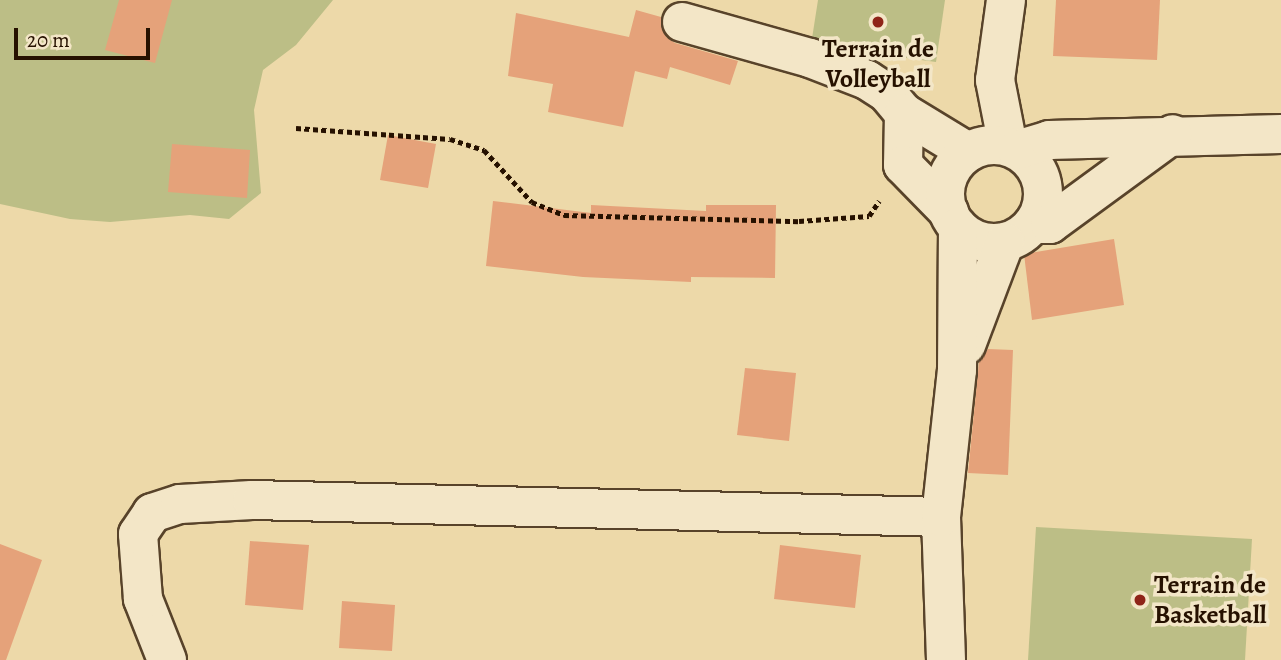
<!DOCTYPE html>
<style>
body{margin:0}
#map{position:relative;width:1281px;height:660px;overflow:hidden;background:#edd9a9;font-family:Alegreya,serif}
div>[style]{position:absolute}
.green>*{inset:0;background:#bcbe86}
.building>*{inset:0;background:#e5a27a}
.path>*{height:4.5px;margin-top:-2.25px;transform-origin:0;background:repeating-linear-gradient(90deg,#261100 0 5px,transparent 0 8.5px)}
.roads{filter:drop-shadow(2px 0 #58432a) drop-shadow(-2px 0 #58432a) drop-shadow(0 2px #58432a) drop-shadow(0 -2px #58432a)}
.street>*{height:38px;margin:-19px;padding:0 19px;transform-origin:19px;border-radius:19px;background:#f3e6c7}
.street>.ring{margin:-19px;padding:0;box-sizing:content-box;background:none;border:38px solid #f3e6c7;border-radius:50%}
.dots>*{width:19px;height:19px;translate:-50% -50%;box-sizing:border-box;border:4px solid #f3e6c7;border-radius:50%}
span{translate:-50% -50%;white-space:nowrap;text-align:center;line-height:1.15;-webkit-text-stroke:7px #f3e6c7;paint-order:stroke}
.poi-label{font-size:26px;color:#261100;font-weight:700}
.left{translate:0 -50%;text-align:left}
.scale{position:absolute;left:14px;top:28px;width:136px;height:32px;box-sizing:border-box;border:4px solid #261100;border-top:0;padding-left:9px;font-size:21px;line-height:24px;white-space:nowrap;color:#261100;-webkit-text-stroke:5px #f3e6c7;paint-order:stroke}
</style>
<div id="map">
<div class="green">
<i style="clip-path:polygon(0 0,333px 0,296px 45px,263px 70px,254px 110px,261px 193px,229px 219px,190px 215px,110px 222px,70px 219px,0 204px)"></i>
<i style="clip-path:polygon(818px 0,945px 0,936px 62px,811px 45px)"></i>
<i style="clip-path:polygon(1036px 527px,1252px 539px,1245px 660px,1028px 660px)"></i>
</div>
<div class="building">
<i style="clip-path:polygon(119px 0,172px 0,155px 63px,105px 50px)"></i>
<i style="clip-path:polygon(1056px 0,1160px 0,1157px 60px,1053px 56px)"></i>
<i style="clip-path:polygon(636px 10px,661px 17px,666px 37px,675px 43px,738px 61px,730px 85px,670px 67px,667px 79px,635px 71px,623px 127px,548px 112px,553px 84px,508px 76px,516px 13px,629px 37px)"></i>
<i style="clip-path:polygon(388px 135px,436px 144px,428px 188px,380px 180px)"></i>
<i style="clip-path:polygon(172px 144px,250px 150px,247px 198px,168px 192px)"></i>
<i style="clip-path:polygon(493px 201px,591px 213px,591px 205px,706px 211px,706px 205px,776px 205px,775px 278px,691px 277px,691px 282px,583px 277px,486px 266px)"></i>
<i style="clip-path:polygon(1114px 239px,1124px 305px,1032px 320px,1024px 254px)"></i>
<i style="clip-path:polygon(988px 349px,1013px 350px,1008px 475px,968px 473px,979px 362px)"></i>
<i style="clip-path:polygon(745px 368px,796px 373px,789px 441px,737px 435px)"></i>
<i style="clip-path:polygon(250px 541px,309px 545px,303px 610px,245px 605px)"></i>
<i style="clip-path:polygon(0 544px,42px 560px,6px 660px,0 660px)"></i>
<i style="clip-path:polygon(780px 545px,861px 555px,855px 608px,774px 599px)"></i>
<i style="clip-path:polygon(342px 601px,395px 605px,392px 651px,339px 648px)"></i>
</div>
<div class="path">
<i style="left:296px;top:128px;width:154px;rotate:4.1deg"></i>
<i style="left:450px;top:139px;width:36px;rotate:18deg"></i>
<i style="left:484px;top:150px;width:71px;rotate:47.3deg"></i>
<i style="left:532px;top:202px;width:35px;rotate:22deg"></i>
<i style="left:564px;top:215px;width:235px;rotate:1.5deg"></i>
<i style="left:799px;top:221px;width:70px;rotate:-4.1deg"></i>
<i style="left:869px;top:216px;width:18px;rotate:-56deg"></i>
</div>
<div class="roads">
<div class="street">
<i style="left:1006px;top:0;width:81px;rotate:97.8deg"></i>
<i style="left:995px;top:80px;width:67px;rotate:78.9deg"></i>
<i style="left:682px;top:22px;width:133px;rotate:15.7deg"></i>
<i style="left:810px;top:58px;width:61px;rotate:21.1deg"></i>
<i style="left:867px;top:80px;width:24px;rotate:33deg"></i>
<i style="left:887px;top:93px;width:26px;rotate:50deg"></i>
<i style="left:904px;top:113px;width:75px;rotate:31.4deg"></i>
<i style="left:904px;top:113px;width:52px;rotate:91.1deg"></i>
<i style="left:903px;top:165px;width:66px;rotate:45.6deg"></i>
<i class="ring" style="left:945px;top:145px;width:60px;height:60px"></i>
<i style="left:1017px;top:150px;width:34px;rotate:-17deg"></i>
<i style="left:1049px;top:140px;width:232px;rotate:-1.5deg"></i>
<i style="left:1033px;top:224px;width:17px"></i>
<i style="left:1050px;top:224px;width:152px;rotate:-36.2deg"></i>
<i style="left:966px;top:345px;width:110px;rotate:-69.3deg"></i>
<i style="left:167px;top:660px;width:66px;rotate:-111.5deg"></i>
<i style="left:143px;top:599px;width:65px;rotate:-94.4deg"></i>
<i style="left:138px;top:534px;width:25px;rotate:-56deg"></i>
<i style="left:152px;top:513px;width:29px;rotate:-18deg"></i>
<i style="left:180px;top:504px;width:72px;rotate:-3.2deg"></i>
<i style="left:252px;top:500px;width:689px;rotate:1.41deg"></i>
<i style="left:946px;top:660px;width:143px;rotate:-92deg"></i>
<i style="left:941px;top:517px;width:148px;rotate:-83.8deg"></i>
<i style="left:957px;top:370px;width:143px;rotate:-89.6deg"></i>
</div>
</div>
<div class="dots">
<i style="left:878px;top:22px;background:#8f2418"></i>
<i style="left:1140px;top:600px;background:#8f2418"></i>
</div>
<div class="poi-label">
<span style="left:878px;top:64px">Terrain de<br>Volleyball</span>
<span class="left" style="left:1154px;top:600px">Terrain de<br>Basketball</span>
</div>
<div class="scale">20 m</div>
</div>
